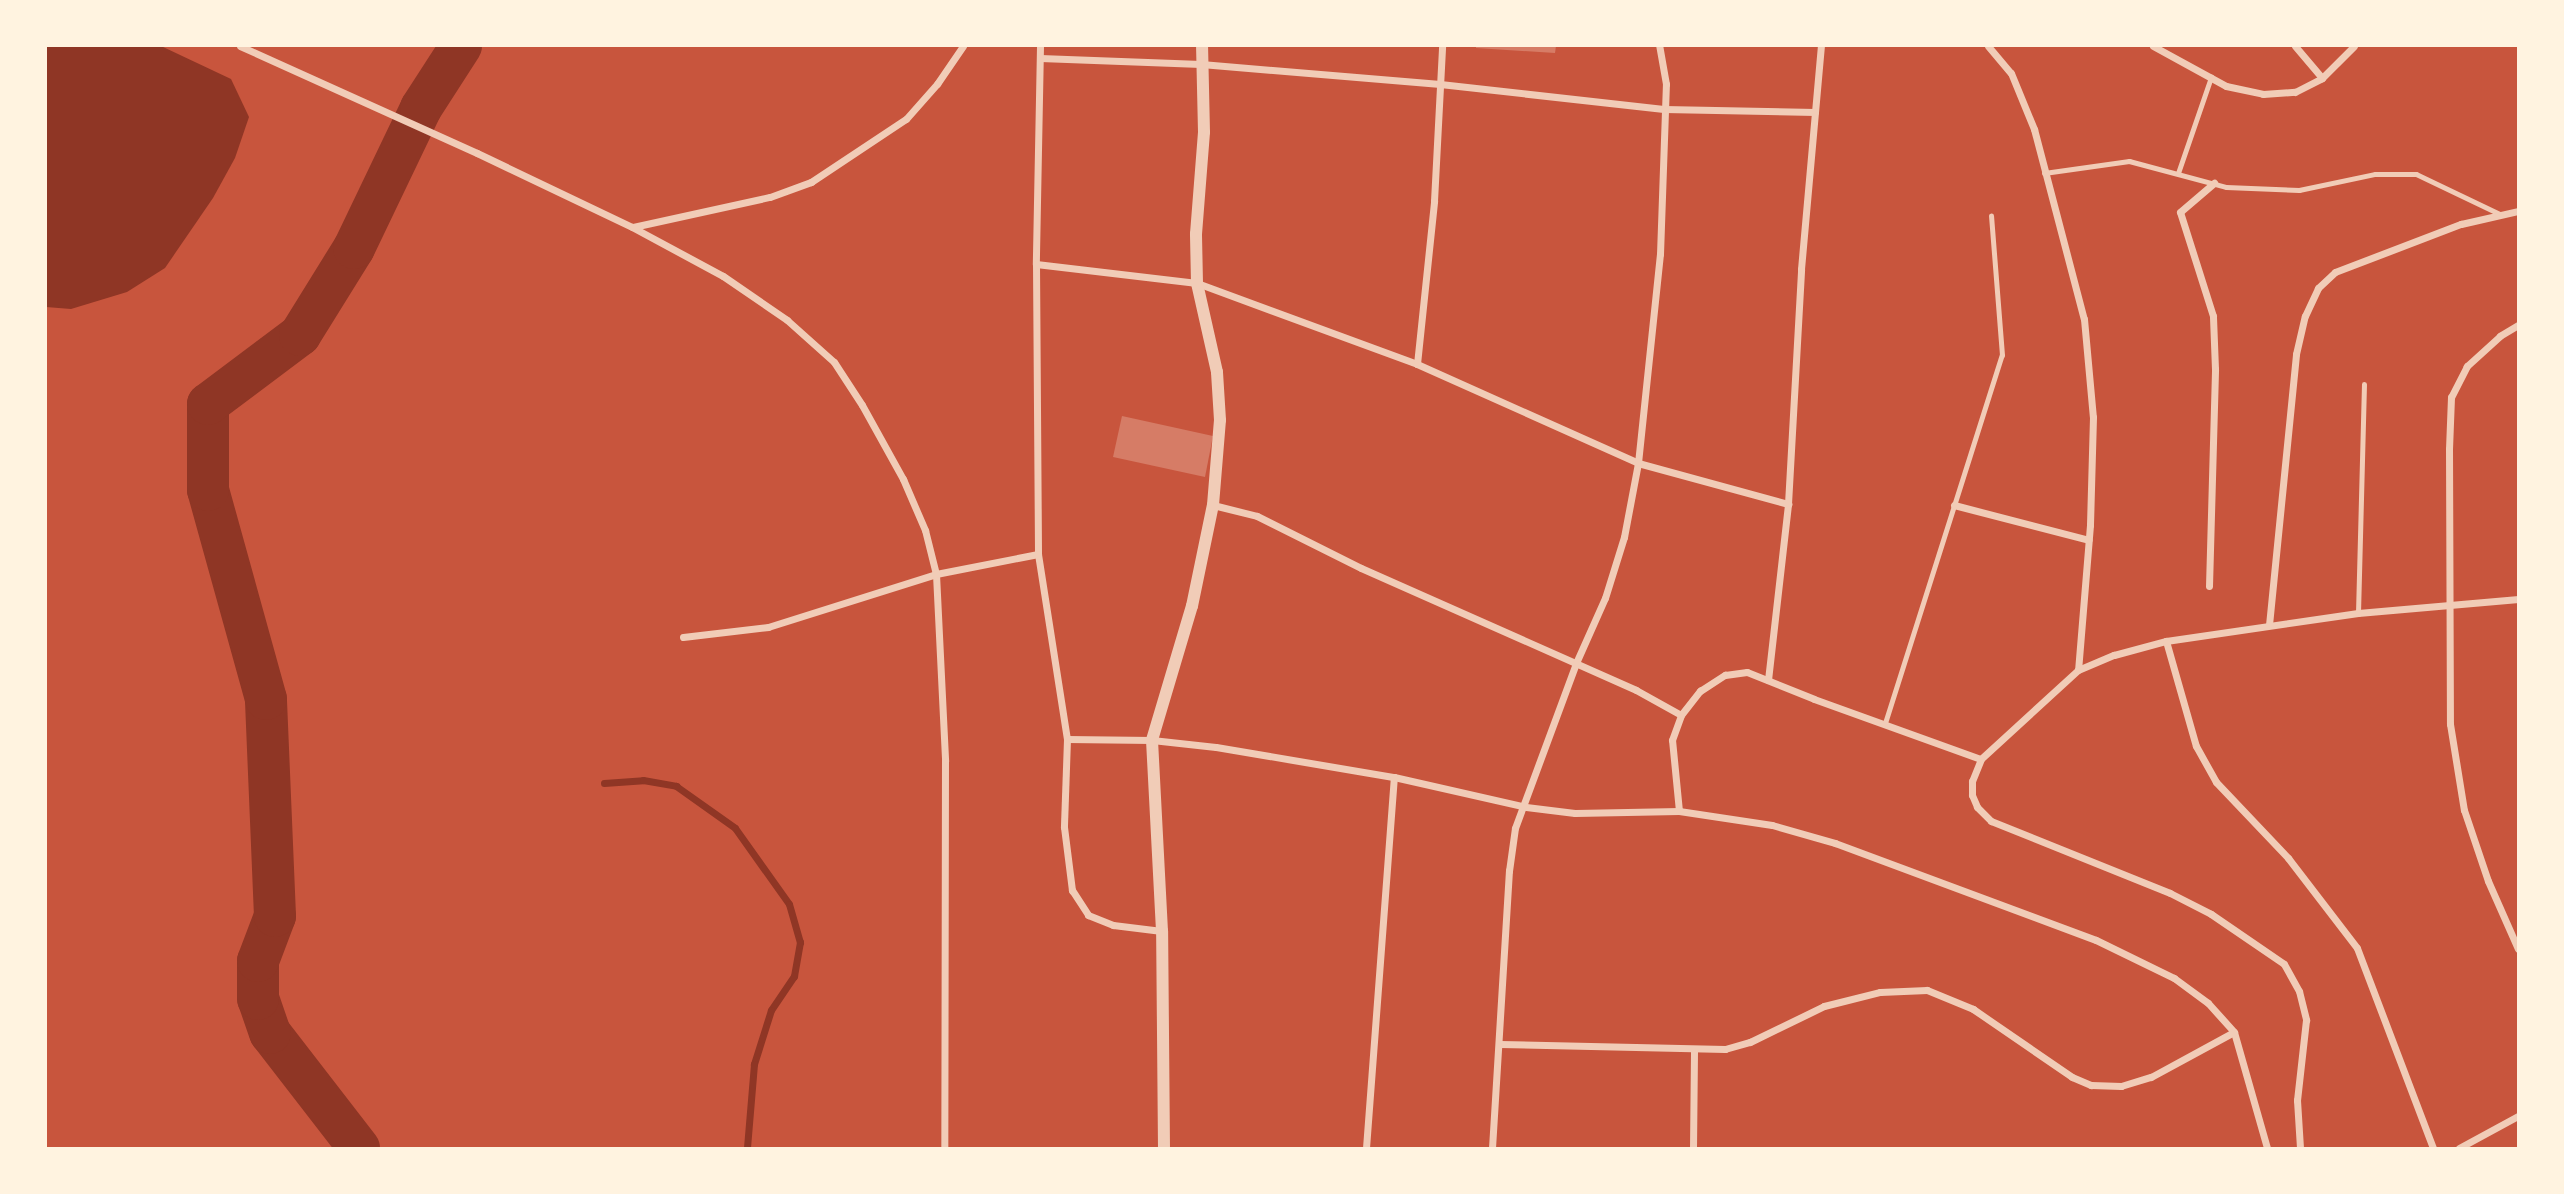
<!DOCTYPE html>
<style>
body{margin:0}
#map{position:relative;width:2564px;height:1194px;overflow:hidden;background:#c8553d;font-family:Jost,sans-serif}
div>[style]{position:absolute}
.water>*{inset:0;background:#8f3625}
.stream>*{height:7px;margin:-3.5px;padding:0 3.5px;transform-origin:3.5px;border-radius:3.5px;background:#8f3625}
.river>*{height:42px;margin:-21px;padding:0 21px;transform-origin:21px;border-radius:21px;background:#8f3625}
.building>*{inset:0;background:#d67c66}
.service>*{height:5px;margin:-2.5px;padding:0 2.5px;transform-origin:2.5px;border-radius:2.5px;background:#f1ccb7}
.minor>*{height:7px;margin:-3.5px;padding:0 3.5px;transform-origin:3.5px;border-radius:3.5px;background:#f1ccb7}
.tertiary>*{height:12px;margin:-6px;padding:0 6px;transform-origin:6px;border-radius:6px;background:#f1ccb7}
span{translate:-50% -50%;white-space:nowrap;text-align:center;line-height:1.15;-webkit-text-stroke:5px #fff3e0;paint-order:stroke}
.frame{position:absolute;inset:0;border:47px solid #fff3e0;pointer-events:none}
</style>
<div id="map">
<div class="water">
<i style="clip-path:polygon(46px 46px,161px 46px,231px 79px,249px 117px,235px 158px,213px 198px,165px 268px,127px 292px,71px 309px,46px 307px)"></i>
</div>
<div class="stream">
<i style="left:604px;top:783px;width:39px;rotate:-4deg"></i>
<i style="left:643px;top:780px;width:34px;rotate:10deg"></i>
<i style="left:676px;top:786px;width:72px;rotate:35.4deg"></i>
<i style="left:735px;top:828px;width:93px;rotate:54.6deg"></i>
<i style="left:789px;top:904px;width:40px;rotate:74deg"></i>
<i style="left:800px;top:942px;width:35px;rotate:100deg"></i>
<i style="left:794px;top:976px;width:41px;rotate:124.1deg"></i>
<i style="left:771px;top:1010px;width:57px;rotate:107.5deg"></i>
<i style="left:754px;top:1064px;width:84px;rotate:94.8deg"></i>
</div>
<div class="river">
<i style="left:359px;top:1148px;width:145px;rotate:-127.7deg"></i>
<i style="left:270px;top:1033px;width:36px;rotate:-109deg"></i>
<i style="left:258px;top:999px;width:38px;rotate:-90deg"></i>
<i style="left:258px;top:961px;width:48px;rotate:-69.3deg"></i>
<i style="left:275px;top:916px;width:217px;rotate:-92.4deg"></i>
<i style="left:266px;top:699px;width:217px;rotate:-105.5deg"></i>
<i style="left:208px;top:490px;width:86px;rotate:-90deg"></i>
<i style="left:208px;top:404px;width:115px;rotate:-36.9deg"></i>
<i style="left:300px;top:335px;width:102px;rotate:-58.2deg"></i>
<i style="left:354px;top:248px;width:155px;rotate:-64.4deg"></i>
<i style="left:421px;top:108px;width:74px;rotate:-57.2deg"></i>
</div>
<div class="building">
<i style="clip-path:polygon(1476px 46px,1556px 46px,1555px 53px,1476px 48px)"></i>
<i style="clip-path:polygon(1122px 416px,1213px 436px,1205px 477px,1113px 457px)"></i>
</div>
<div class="service">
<i style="left:2044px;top:173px;width:86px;rotate:-8deg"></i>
<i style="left:2129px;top:161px;width:100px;rotate:15deg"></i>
<i style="left:2226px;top:187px;width:73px;rotate:2.4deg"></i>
<i style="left:2299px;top:190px;width:78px;rotate:-11.9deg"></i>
<i style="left:2375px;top:174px;width:41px"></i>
<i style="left:2416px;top:174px;width:95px;rotate:25.5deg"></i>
<i style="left:2178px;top:173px;width:102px;rotate:-71deg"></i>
<i style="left:2358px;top:613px;width:229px;rotate:-88.5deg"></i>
<i style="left:1885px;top:723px;width:386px;rotate:-72.4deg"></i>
<i style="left:2002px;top:355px;width:140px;rotate:-94.5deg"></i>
</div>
<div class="minor">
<i style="left:240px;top:46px;width:260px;rotate:24.3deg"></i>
<i style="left:477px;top:153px;width:172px;rotate:25.5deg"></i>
<i style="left:632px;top:227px;width:103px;rotate:28.3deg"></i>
<i style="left:723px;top:276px;width:78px;rotate:34.5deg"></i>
<i style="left:787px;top:320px;width:63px;rotate:41.8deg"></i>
<i style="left:834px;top:362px;width:51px;rotate:56.9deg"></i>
<i style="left:862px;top:405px;width:85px;rotate:61deg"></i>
<i style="left:903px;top:479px;width:56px;rotate:66.7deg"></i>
<i style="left:925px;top:530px;width:45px;rotate:76deg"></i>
<i style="left:936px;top:574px;width:187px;rotate:87.2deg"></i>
<i style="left:945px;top:761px;width:387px;rotate:90.1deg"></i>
<i style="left:1040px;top:46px;width:218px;rotate:91.1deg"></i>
<i style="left:1036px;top:264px;width:290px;rotate:89.6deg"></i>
<i style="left:1038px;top:554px;width:187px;rotate:81.1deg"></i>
<i style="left:1067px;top:739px;width:88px;rotate:92deg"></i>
<i style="left:1064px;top:827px;width:64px;rotate:82.8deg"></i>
<i style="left:1072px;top:890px;width:30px;rotate:57deg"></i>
<i style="left:1088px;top:915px;width:27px;rotate:22deg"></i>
<i style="left:1113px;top:925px;width:49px;rotate:7deg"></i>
<i style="left:1988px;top:46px;width:35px;rotate:50deg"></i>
<i style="left:2011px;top:73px;width:61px;rotate:67.7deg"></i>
<i style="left:2034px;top:129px;width:196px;rotate:75.3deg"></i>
<i style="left:2084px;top:319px;width:98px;rotate:84.8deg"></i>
<i style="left:2093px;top:417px;width:108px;rotate:91.6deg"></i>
<i style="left:2090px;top:525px;width:145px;rotate:94.7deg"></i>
<i style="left:2078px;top:670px;width:132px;rotate:137.5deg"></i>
<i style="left:1981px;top:759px;width:24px;rotate:112deg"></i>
<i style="left:1972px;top:781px;width:14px;rotate:90deg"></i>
<i style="left:1972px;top:795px;width:13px;rotate:67deg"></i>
<i style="left:1977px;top:807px;width:20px;rotate:45deg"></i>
<i style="left:1991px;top:821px;width:193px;rotate:21.9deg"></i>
<i style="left:2170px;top:893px;width:46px;rotate:27.1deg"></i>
<i style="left:2211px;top:914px;width:88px;rotate:34.4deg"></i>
<i style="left:2284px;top:964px;width:31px;rotate:61deg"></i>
<i style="left:2299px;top:991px;width:30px;rotate:76deg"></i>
<i style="left:2306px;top:1020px;width:81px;rotate:96.4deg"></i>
<i style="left:2297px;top:1100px;width:48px;rotate:86.4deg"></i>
<i style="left:2153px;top:46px;width:83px;rotate:28.7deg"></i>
<i style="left:2226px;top:86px;width:38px;rotate:12deg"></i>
<i style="left:2263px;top:94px;width:32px;rotate:-4deg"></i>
<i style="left:2295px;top:92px;width:30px;rotate:-27deg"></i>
<i style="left:2322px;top:78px;width:45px;rotate:-45deg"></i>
<i style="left:2295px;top:46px;width:42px;rotate:49.8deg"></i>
<i style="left:1040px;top:58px;width:161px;rotate:2.1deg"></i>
<i style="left:1201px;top:64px;width:240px;rotate:4.8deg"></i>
<i style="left:1440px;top:84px;width:225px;rotate:6.4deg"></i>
<i style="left:1664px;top:109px;width:151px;rotate:1.1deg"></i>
<i style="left:633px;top:227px;width:140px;rotate:-12.4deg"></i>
<i style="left:770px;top:197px;width:44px;rotate:-20.1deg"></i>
<i style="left:811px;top:182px;width:114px;rotate:-33.6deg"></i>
<i style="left:906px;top:119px;width:47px;rotate:-48.5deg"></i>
<i style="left:937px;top:84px;width:46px;rotate:-55.6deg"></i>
<i style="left:1036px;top:264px;width:162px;rotate:6.7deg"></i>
<i style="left:1197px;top:283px;width:234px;rotate:20.2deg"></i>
<i style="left:1417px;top:364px;width:242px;rotate:24.1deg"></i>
<i style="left:1638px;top:463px;width:156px;rotate:15.3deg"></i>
<i style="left:2518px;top:325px;width:21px;rotate:149deg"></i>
<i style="left:2500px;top:336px;width:45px;rotate:137.7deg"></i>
<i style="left:2467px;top:366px;width:35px;rotate:117deg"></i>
<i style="left:2451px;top:397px;width:52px;rotate:92.2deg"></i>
<i style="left:2449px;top:449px;width:275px;rotate:89.8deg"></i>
<i style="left:2450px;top:724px;width:87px;rotate:80.8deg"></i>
<i style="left:2464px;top:810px;width:75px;rotate:71.3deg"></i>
<i style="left:2488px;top:881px;width:74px;rotate:66.2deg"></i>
<i style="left:1417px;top:364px;width:164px;rotate:-84deg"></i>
<i style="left:1434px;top:201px;width:155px;rotate:-87deg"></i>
<i style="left:1213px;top:505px;width:45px;rotate:14deg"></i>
<i style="left:1257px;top:516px;width:116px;rotate:26.6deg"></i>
<i style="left:1361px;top:568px;width:301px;rotate:23.9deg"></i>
<i style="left:1636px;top:690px;width:51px;rotate:29.1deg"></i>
<i style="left:1954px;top:505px;width:139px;rotate:14.5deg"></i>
<i style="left:2209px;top:586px;width:217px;rotate:-88.4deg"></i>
<i style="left:2215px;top:369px;width:53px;rotate:-92.2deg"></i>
<i style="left:2213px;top:316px;width:109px;rotate:-107.6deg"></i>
<i style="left:2180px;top:212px;width:45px;rotate:-40.5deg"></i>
<i style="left:2269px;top:625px;width:272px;rotate:-84.3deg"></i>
<i style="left:2296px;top:354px;width:39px;rotate:-77deg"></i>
<i style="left:2305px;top:316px;width:31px;rotate:-65deg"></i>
<i style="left:2318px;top:288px;width:23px;rotate:-43deg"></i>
<i style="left:2335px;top:272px;width:135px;rotate:-20.9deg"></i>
<i style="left:2461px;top:224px;width:58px;rotate:-12.8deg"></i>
<i style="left:683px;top:637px;width:86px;rotate:-6.7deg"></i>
<i style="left:768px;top:627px;width:176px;rotate:-17.5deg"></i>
<i style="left:936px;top:574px;width:104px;rotate:-11.1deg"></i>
<i style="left:2166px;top:641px;width:109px;rotate:74.1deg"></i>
<i style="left:2196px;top:746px;width:41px;rotate:60.9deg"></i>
<i style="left:2216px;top:782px;width:105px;rotate:46.5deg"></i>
<i style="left:2288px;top:858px;width:113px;rotate:52.5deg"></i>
<i style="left:2357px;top:948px;width:214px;rotate:69.2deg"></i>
<i style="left:2078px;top:670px;width:39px;rotate:-23deg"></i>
<i style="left:2114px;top:655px;width:54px;rotate:-15.1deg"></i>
<i style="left:2166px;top:641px;width:194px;rotate:-8.3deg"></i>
<i style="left:2358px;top:613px;width:161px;rotate:-5deg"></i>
<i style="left:1768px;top:680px;width:177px;rotate:-83.5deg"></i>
<i style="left:1788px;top:504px;width:235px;rotate:-86.8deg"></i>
<i style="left:1801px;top:269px;width:224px;rotate:-84.9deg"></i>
<i style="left:1067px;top:739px;width:85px;rotate:0.7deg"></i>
<i style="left:1152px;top:740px;width:64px;rotate:6.2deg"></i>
<i style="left:1216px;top:747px;width:181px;rotate:9.6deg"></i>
<i style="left:1394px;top:777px;width:135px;rotate:12.8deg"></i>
<i style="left:1526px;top:807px;width:49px;rotate:7deg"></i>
<i style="left:1575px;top:813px;width:104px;rotate:-1.1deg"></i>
<i style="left:1679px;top:811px;width:94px;rotate:8.6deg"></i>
<i style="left:1772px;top:825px;width:66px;rotate:15.9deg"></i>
<i style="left:1835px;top:843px;width:278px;rotate:20.4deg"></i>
<i style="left:2096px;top:940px;width:87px;rotate:26deg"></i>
<i style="left:2174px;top:978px;width:42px;rotate:36.3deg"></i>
<i style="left:2208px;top:1003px;width:39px;rotate:48deg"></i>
<i style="left:2234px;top:1032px;width:121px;rotate:74.1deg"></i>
<i style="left:1679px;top:811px;width:71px;rotate:-95.6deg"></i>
<i style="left:1672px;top:740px;width:27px;rotate:-70deg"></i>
<i style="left:1681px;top:715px;width:31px;rotate:-52deg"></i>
<i style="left:1700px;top:691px;width:30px;rotate:-33deg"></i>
<i style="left:1725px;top:675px;width:22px;rotate:-8deg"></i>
<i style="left:1747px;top:672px;width:72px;rotate:21.9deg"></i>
<i style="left:1814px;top:699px;width:177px;rotate:19.8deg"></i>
<i style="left:1500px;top:1044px;width:225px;rotate:1.3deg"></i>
<i style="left:1725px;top:1049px;width:26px;rotate:-16deg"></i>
<i style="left:1750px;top:1042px;width:82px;rotate:-25.9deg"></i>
<i style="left:1824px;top:1006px;width:58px;rotate:-14deg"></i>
<i style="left:1880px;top:992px;width:47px;rotate:-2.4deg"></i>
<i style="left:1927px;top:990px;width:50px;rotate:22.4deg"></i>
<i style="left:1973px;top:1009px;width:120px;rotate:34.5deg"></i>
<i style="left:2072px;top:1077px;width:21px;rotate:23deg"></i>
<i style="left:2091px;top:1085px;width:30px;rotate:2deg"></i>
<i style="left:2121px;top:1086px;width:31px;rotate:-17deg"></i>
<i style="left:2151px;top:1077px;width:94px;rotate:-28.5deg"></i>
<i style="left:1366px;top:1148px;width:372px;rotate:-85.7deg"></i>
<i style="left:1492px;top:1148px;width:278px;rotate:-86.5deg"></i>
<i style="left:1509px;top:871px;width:43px;rotate:-82.1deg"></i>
<i style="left:1515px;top:828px;width:176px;rotate:-69.7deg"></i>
<i style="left:1576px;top:663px;width:71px;rotate:-66deg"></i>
<i style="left:1605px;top:598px;width:64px;rotate:-72.7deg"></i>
<i style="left:1624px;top:537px;width:75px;rotate:-79.3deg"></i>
<i style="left:1638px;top:463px;width:210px;rotate:-84deg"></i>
<i style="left:1660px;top:254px;width:170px;rotate:-88deg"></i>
<i style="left:1666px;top:84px;width:39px;rotate:-100deg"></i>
<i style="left:1693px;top:1148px;width:97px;rotate:-89.4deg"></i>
<i style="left:2459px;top:1148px;width:67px;rotate:-28.5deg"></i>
</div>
<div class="tertiary">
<i style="left:1164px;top:1148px;width:217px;rotate:-90.5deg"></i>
<i style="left:1162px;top:931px;width:191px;rotate:-93deg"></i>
<i style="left:1152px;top:740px;width:140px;rotate:-73.4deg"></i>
<i style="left:1192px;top:606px;width:103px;rotate:-78.3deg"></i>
<i style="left:1213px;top:505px;width:85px;rotate:-85.3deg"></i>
<i style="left:1220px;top:420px;width:48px;rotate:-93.6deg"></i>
<i style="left:1217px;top:372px;width:91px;rotate:-102.7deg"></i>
<i style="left:1197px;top:283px;width:49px;rotate:-91.2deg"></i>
<i style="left:1196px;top:234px;width:102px;rotate:-85.5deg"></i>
<i style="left:1204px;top:132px;width:86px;rotate:-91.3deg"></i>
</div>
<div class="frame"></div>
</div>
